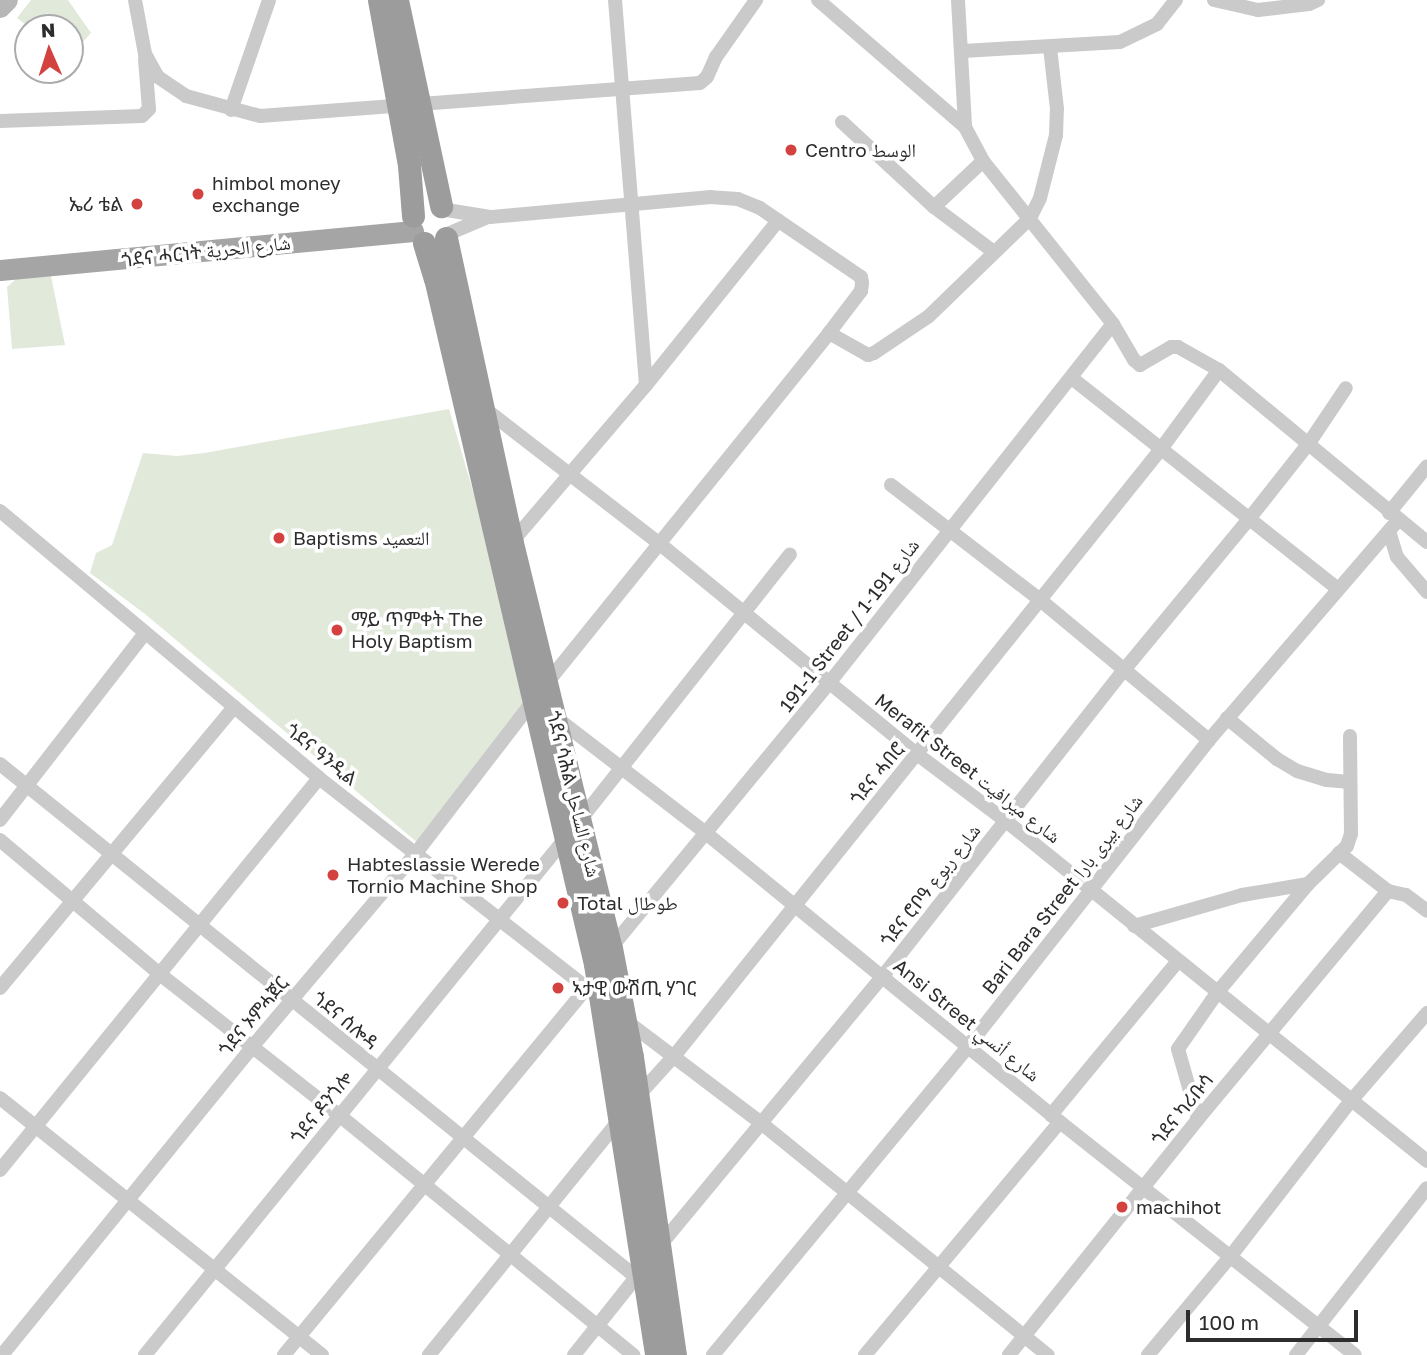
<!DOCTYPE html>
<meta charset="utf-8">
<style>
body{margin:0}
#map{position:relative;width:1427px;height:1355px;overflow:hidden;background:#fff;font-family:"Golos Text","Noto Naskh Arabic","Noto Sans Ethiopic",sans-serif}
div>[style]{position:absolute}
.green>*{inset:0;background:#e1e9db}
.minor>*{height:14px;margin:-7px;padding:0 7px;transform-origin:7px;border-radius:7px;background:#cacaca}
.secondary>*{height:19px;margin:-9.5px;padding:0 9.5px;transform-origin:9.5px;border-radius:9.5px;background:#b7b7b7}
.primary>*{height:21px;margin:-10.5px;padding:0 10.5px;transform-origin:10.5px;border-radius:10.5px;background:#a5a5a5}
.trunk>*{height:23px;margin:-11.5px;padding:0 11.5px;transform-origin:11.5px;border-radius:11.5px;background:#9c9c9c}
.dots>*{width:19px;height:19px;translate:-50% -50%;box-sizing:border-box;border:4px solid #fff;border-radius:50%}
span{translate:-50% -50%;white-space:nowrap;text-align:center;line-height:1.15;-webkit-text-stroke:7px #fff;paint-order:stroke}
.poi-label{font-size:19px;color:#2d2d2d}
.left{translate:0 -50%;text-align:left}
.right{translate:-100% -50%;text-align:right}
.street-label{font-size:19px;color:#2d2d2d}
.north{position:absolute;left:14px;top:14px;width:70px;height:70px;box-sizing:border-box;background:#fff;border:2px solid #ababab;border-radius:50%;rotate:357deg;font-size:19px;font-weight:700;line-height:28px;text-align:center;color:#2d2d2d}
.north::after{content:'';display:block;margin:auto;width:24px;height:32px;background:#d3423f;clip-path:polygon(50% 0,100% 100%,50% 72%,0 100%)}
.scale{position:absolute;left:1186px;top:1310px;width:172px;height:32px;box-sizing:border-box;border:4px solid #2d2d2d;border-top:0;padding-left:9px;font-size:21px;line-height:24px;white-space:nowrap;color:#2d2d2d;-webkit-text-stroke:5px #fff;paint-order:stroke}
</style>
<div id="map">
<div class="green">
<i style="clip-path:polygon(31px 0,68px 0,91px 33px,83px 42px,70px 28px,47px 13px,39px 23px,40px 28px,30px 28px,17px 18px)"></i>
<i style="clip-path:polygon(51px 276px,65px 345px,12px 349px,7px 287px,16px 279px)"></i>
<i style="clip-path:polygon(449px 409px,534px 700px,418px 843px,145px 614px,90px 573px,96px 553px,112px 545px,143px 453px,177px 456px,204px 453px)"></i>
</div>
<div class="minor">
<i style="left:135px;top:0;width:55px;rotate:79.5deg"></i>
<i style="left:145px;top:54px;width:26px;rotate:61deg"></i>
<i style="left:158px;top:77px;width:34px;rotate:34deg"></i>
<i style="left:186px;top:96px;width:77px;rotate:15.1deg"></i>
<i style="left:260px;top:116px;width:441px;rotate:-4.3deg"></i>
<i style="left:700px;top:83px;width:9px;rotate:-41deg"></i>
<i style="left:707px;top:77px;width:22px;rotate:-66deg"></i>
<i style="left:716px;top:57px;width:70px;rotate:-54.9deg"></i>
<i style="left:615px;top:0;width:386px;rotate:85.4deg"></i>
<i style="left:818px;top:0;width:194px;rotate:40.8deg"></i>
<i style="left:965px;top:127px;width:38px;rotate:62deg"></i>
<i style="left:983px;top:161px;width:208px;rotate:51.4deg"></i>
<i style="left:1113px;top:324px;width:42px;rotate:59.7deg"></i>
<i style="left:1134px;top:360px;width:8px;rotate:40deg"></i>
<i style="left:1140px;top:365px;width:36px;rotate:-30deg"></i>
<i style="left:1171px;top:347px;width:7px"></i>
<i style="left:1178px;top:347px;width:47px;rotate:29.3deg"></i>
<i style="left:1219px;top:370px;width:270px;rotate:39.6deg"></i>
<i style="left:958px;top:0;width:127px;rotate:86.8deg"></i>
<i style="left:1214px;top:0;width:45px;rotate:12.8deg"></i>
<i style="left:1258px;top:10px;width:51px;rotate:-6.7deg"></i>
<i style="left:1309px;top:4px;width:10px;rotate:-24deg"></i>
<i style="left:963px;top:51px;width:157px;rotate:-3.3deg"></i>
<i style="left:1120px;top:42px;width:41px;rotate:-25.9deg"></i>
<i style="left:1157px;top:24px;width:31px;rotate:-52deg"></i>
<i style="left:231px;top:110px;width:116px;rotate:-70.9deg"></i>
<i style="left:0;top:121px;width:142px;rotate:-2deg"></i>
<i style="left:142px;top:116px;width:10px;rotate:-45deg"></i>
<i style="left:149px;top:109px;width:50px;rotate:-94.6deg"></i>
<i style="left:842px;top:122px;width:125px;rotate:42.7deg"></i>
<i style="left:934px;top:207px;width:75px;rotate:36.9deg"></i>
<i style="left:934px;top:207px;width:67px;rotate:-43.2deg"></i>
<i style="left:450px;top:233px;width:39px;rotate:-23deg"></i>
<i style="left:829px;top:333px;width:45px;rotate:29.4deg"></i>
<i style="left:868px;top:355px;width:6px;rotate:-18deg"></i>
<i style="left:874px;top:353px;width:66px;rotate:-33.9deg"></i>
<i style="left:929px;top:316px;width:141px;rotate:-44.1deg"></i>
<i style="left:1030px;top:218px;width:22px;rotate:-63deg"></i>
<i style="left:1040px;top:198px;width:65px;rotate:-75.7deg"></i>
<i style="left:1056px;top:135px;width:26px;rotate:-88deg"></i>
<i style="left:1057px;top:109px;width:61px;rotate:-96.5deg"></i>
<i style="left:1073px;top:379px;width:337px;rotate:38.4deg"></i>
<i style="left:484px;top:408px;width:222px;rotate:37.7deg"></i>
<i style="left:660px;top:544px;width:332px;rotate:39.3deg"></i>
<i style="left:917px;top:754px;width:111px;rotate:37deg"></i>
<i style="left:1006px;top:821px;width:541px;rotate:38.92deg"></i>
<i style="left:891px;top:485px;width:187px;rotate:37.6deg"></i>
<i style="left:1039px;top:599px;width:221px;rotate:39.7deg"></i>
<i style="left:0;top:511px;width:416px;rotate:39.9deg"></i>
<i style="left:319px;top:778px;width:360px;rotate:38.1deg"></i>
<i style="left:1389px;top:513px;width:60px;rotate:-51deg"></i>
<i style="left:1389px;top:531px;width:27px;rotate:73deg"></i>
<i style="left:1397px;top:557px;width:46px;rotate:49.4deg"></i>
<i style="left:511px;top:543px;width:208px;rotate:-49.5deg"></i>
<i style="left:646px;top:385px;width:211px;rotate:-51.2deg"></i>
<i style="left:554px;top:716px;width:193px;rotate:37.6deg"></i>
<i style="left:707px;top:834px;width:444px;rotate:39.2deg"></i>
<i style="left:1051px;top:1115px;width:387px;rotate:38.3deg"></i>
<i style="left:1227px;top:718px;width:65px;rotate:39.4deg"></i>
<i style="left:1277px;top:759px;width:23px;rotate:31deg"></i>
<i style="left:1297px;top:771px;width:31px;rotate:17deg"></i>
<i style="left:1327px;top:780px;width:23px;rotate:5deg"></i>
<i style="left:0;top:764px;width:817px;rotate:38.89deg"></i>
<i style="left:0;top:820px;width:237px;rotate:-52.2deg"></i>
<i style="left:0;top:840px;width:210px;rotate:40deg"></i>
<i style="left:161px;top:975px;width:226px;rotate:38.2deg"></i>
<i style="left:339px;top:1115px;width:380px;rotate:39.2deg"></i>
<i style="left:1339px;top:853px;width:62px;rotate:37.8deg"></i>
<i style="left:1388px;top:891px;width:18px;rotate:13deg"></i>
<i style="left:1406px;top:895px;width:26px;rotate:37deg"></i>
<i style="left:1308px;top:884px;width:54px;rotate:-44.3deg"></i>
<i style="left:1347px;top:846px;width:13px;rotate:-72deg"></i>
<i style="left:1351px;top:834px;width:98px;rotate:-90.6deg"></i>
<i style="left:1134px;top:926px;width:112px;rotate:-16deg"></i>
<i style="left:1242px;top:895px;width:67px;rotate:-9.5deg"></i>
<i style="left:1308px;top:884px;width:142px;rotate:129.9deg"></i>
<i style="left:1217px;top:993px;width:68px;rotate:124.9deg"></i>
<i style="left:1178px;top:1049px;width:73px;rotate:74.1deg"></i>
<i style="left:609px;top:950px;width:347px;rotate:-50.5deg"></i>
<i style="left:830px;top:682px;width:456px;rotate:-51.7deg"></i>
<i style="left:0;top:988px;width:366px;rotate:-50.2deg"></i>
<i style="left:625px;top:1020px;width:171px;rotate:37.1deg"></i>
<i style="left:761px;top:1123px;width:369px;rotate:39deg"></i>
<i style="left:0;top:1098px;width:412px;rotate:38.6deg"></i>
<i style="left:636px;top:1098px;width:58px;rotate:-47.8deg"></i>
<i style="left:675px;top:1055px;width:777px;rotate:-51.27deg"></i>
<i style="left:1161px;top:449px;width:98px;rotate:-53.7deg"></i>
<i style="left:1051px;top:1115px;width:198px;rotate:-50.5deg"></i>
<i style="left:0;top:1170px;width:505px;rotate:-50.86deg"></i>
<i style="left:657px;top:1249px;width:354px;rotate:-50.4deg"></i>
<i style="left:883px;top:976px;width:390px;rotate:-51.8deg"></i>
<i style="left:1124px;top:670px;width:196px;rotate:-50.4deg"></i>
<i style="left:1249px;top:519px;width:97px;rotate:-51.7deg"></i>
<i style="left:1309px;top:443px;width:66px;rotate:-56.1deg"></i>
<i style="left:2px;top:1355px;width:397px;rotate:-50.9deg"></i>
<i style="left:252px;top:1047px;width:254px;rotate:-49.8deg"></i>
<i style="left:416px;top:853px;width:213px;rotate:-52.4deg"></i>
<i style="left:546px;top:684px;width:451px;rotate:-51.1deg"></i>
<i style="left:829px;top:333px;width:53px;rotate:-52.7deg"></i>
<i style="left:861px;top:291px;width:8px;rotate:-83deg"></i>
<i style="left:862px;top:283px;width:6px;rotate:-99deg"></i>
<i style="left:861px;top:277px;width:122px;rotate:-145.7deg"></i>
<i style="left:760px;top:208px;width:24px;rotate:-158deg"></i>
<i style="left:738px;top:199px;width:27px;rotate:-176deg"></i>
<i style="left:711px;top:197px;width:222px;rotate:174.8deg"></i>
<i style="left:490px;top:217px;width:44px;rotate:-170.8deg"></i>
<i style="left:145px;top:1355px;width:691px;rotate:-50.87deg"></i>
<i style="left:581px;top:819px;width:337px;rotate:-51.7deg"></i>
<i style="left:284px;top:1355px;width:475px;rotate:-50.5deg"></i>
<i style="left:429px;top:1355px;width:306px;rotate:-51deg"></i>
<i style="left:574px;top:1355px;width:114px;rotate:-51.4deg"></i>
<i style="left:713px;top:1355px;width:402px;rotate:-50.4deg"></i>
<i style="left:969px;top:1045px;width:388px;rotate:-51.8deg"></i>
<i style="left:1209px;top:740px;width:290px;rotate:-49.3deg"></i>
<i style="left:865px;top:1355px;width:304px;rotate:-50.1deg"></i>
<i style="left:1009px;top:1355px;width:302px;rotate:-51.3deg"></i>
<i style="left:1198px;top:1119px;width:297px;rotate:-50.2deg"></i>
<i style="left:1148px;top:1355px;width:128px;rotate:-50.1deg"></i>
<i style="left:1230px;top:1257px;width:196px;rotate:-52.3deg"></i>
<i style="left:1350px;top:1102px;width:118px;rotate:-49.1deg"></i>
<i style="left:1296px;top:1355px;width:212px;rotate:-51.9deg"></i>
</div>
<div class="secondary">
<i style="left:0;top:8px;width:11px;rotate:-45deg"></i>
</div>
<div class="primary">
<i style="left:0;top:270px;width:415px;rotate:-5.4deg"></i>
</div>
<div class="trunk">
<i style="left:379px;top:0;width:168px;rotate:79.7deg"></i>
<i style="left:409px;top:165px;width:51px;rotate:85.5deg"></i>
<i style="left:397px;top:0;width:211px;rotate:77.9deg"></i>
<i style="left:446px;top:238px;width:312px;rotate:77.8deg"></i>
<i style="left:512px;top:543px;width:417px;rotate:76.3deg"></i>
<i style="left:611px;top:948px;width:111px;rotate:79.1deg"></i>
<i style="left:632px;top:1057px;width:301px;rotate:81.8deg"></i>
<i style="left:424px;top:243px;width:37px;rotate:73deg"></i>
<i style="left:435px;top:278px;width:704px;rotate:76.87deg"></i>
<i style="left:595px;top:964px;width:396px;rotate:81.1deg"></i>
</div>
<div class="dots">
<i style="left:791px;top:150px;background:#d3423f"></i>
<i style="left:198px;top:194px;background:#d3423f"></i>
<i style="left:137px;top:204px;background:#d3423f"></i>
<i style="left:279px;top:538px;background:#d3423f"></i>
<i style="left:337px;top:630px;background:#d3423f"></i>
<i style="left:333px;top:875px;background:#d3423f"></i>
<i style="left:563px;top:903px;background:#d3423f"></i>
<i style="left:558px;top:988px;background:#d3423f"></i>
<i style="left:1122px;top:1207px;background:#d3423f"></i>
</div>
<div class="poi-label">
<span class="left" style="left:805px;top:150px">Centro الوسط</span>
<span class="left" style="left:212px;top:194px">himbol money<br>exchange</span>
<span class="right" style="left:123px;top:204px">ኤሪ ቴል</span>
<span class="left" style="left:293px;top:538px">Baptisms التعميد</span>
<span class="left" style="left:351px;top:630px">ማይ ጥምቀት The<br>Holy Baptism</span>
<span class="left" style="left:347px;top:875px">Habteslassie Werede<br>Tornio Machine Shop</span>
<span class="left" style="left:577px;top:903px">Total طوطال</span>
<span class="left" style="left:572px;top:988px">ኣታዊ ውሽጢ ሃገር</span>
<span class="left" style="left:1136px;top:1207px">machihot</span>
</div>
<div class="street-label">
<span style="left:206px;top:251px;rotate:-6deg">ጎደና ሓርነት شارع الحرية</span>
<span style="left:849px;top:625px;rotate:-52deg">191-1 Street / شارع 191-1</span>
<span style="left:322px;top:754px;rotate:39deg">ጎደና ዓንዲል</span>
<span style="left:968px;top:768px;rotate:38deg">Merafit Street شارع ميرافيت</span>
<span style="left:877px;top:773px;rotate:-51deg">ጎደና ሓበሮ</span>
<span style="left:574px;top:794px;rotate:76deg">ጎደና ሳሕል شارع الساحل</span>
<span style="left:930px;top:885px;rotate:-52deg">ጎደና ሮቦዓ شارع ربوع</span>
<span style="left:1062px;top:894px;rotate:-52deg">Bari Bara Street شارع بيرى بارا</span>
<span style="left:253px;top:1016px;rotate:-50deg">ጎደና ኦምሓጀር</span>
<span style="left:346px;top:1020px;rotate:40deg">ጎደና ሰሎዳ</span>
<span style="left:967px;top:1020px;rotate:39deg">Ansi Street شارع أنسي</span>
<span style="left:321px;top:1107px;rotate:-51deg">ጎደና ዶንጎሎ</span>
<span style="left:1182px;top:1109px;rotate:-51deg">ጎደና ካሪቡሳ</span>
</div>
<div class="north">N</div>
<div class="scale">100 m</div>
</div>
